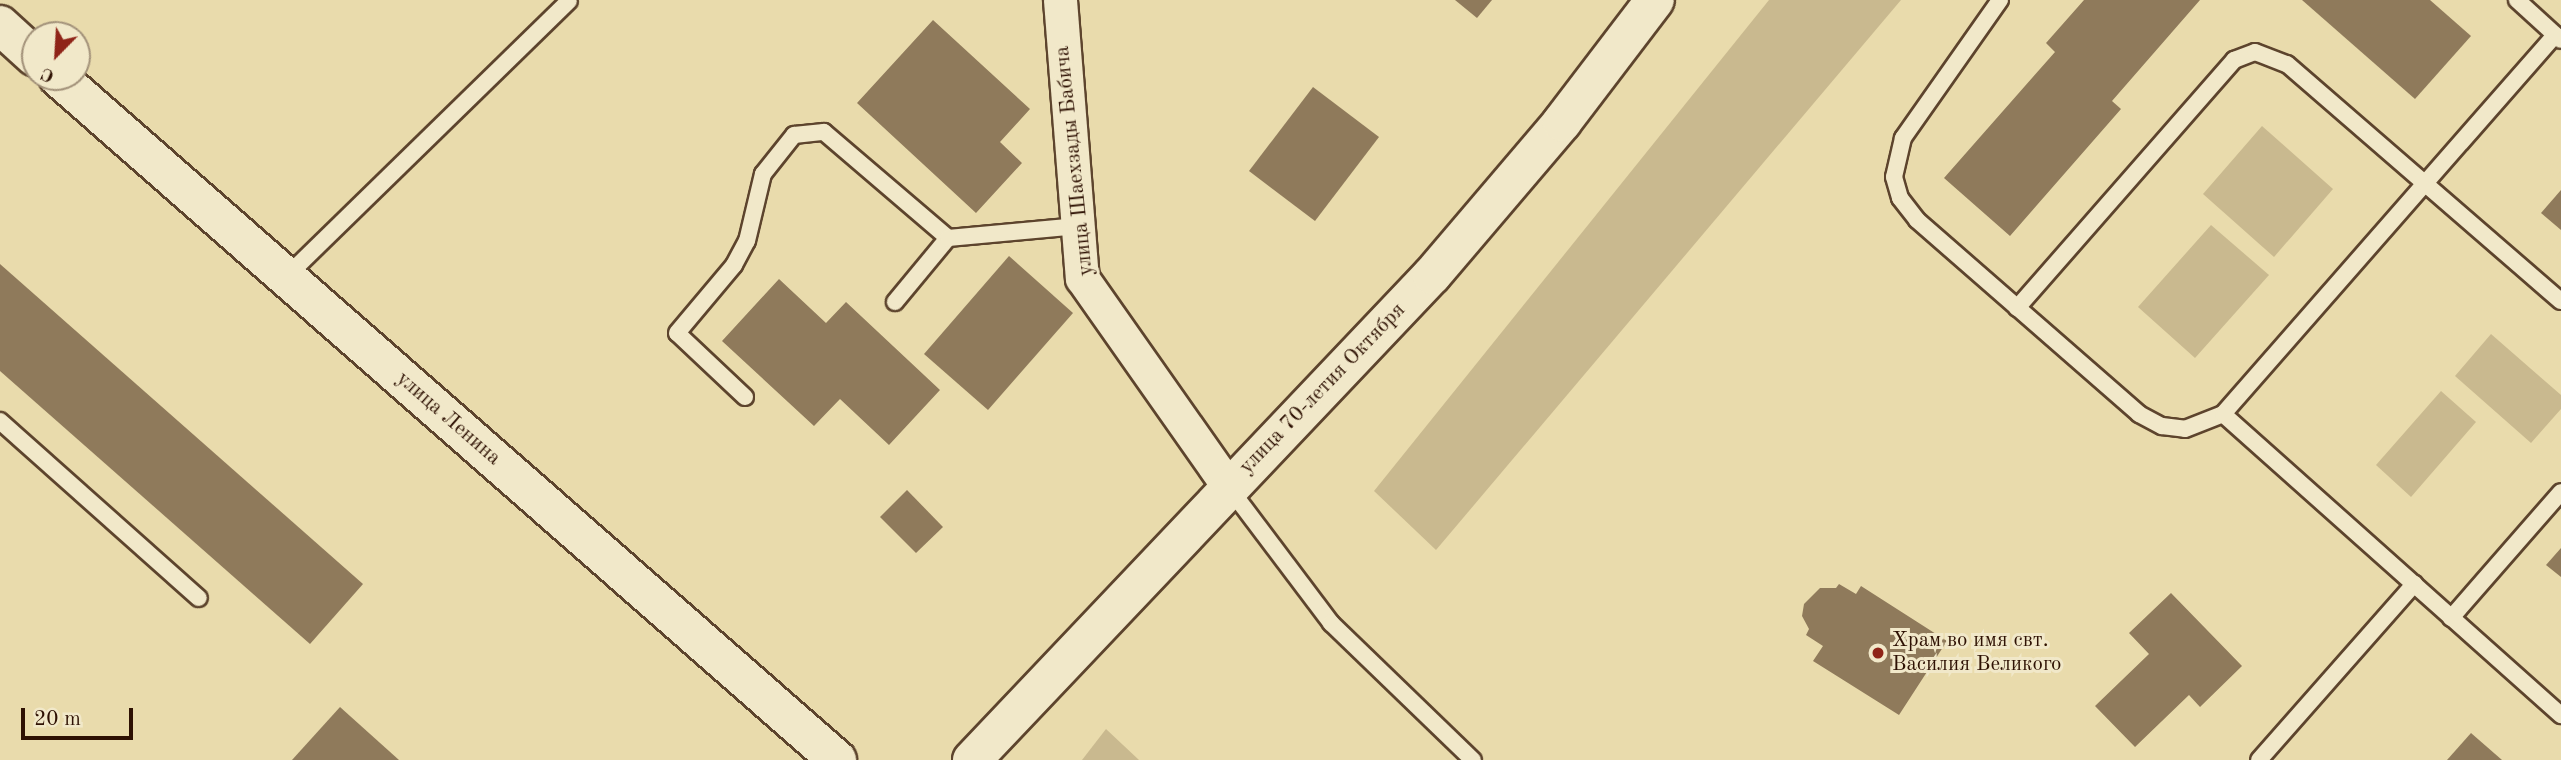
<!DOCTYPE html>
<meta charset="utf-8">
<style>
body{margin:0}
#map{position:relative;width:2561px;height:760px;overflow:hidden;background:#e9dbac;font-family:"Old Standard TT",serif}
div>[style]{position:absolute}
.green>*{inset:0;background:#c9b98f}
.building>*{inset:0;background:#8f7a5b}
.roads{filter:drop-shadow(2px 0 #5d442d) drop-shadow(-2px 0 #5d442d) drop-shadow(0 2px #5d442d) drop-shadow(0 -2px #5d442d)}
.service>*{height:16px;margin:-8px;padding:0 8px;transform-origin:8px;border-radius:8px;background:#f1e8c9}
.minor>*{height:33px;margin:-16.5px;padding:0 16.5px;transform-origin:16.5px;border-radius:16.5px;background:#f1e8c9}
.secondary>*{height:38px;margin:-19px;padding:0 19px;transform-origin:19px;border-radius:19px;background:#f1e8c9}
.dots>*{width:19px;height:19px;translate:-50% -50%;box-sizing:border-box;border:4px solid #f1e8c9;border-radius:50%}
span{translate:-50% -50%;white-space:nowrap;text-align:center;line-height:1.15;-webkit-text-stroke:6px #f1e8c9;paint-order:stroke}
.street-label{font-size:21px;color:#2e1103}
.poi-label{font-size:21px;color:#2e1103}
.left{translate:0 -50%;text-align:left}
.north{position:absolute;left:21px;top:21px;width:70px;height:70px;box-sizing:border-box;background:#f1e8c9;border:2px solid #a3927a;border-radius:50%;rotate:204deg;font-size:19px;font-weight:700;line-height:28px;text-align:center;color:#2e1103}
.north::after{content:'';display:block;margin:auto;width:24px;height:32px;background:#8f2418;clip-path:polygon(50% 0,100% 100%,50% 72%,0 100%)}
.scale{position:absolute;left:21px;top:708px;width:112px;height:32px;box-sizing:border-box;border:4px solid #2e1103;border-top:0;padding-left:9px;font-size:21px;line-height:24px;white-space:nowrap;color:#2e1103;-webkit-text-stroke:5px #f1e8c9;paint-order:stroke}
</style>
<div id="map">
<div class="green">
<i style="clip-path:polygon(1769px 0,1901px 0,1436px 550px,1374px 491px)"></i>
<i style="clip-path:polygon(2262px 126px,2333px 189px,2274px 257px,2203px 194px)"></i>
<i style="clip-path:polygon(2211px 225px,2269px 275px,2195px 358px,2138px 307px)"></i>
<i style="clip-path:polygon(2491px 334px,2561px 395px,2561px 409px,2531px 443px,2455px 376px)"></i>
<i style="clip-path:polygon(2441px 391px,2476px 422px,2411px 497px,2376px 465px)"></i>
<i style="clip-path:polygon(1106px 729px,1139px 760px,1082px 760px)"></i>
</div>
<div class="building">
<i style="clip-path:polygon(1455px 0,1492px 0,1477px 18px)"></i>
<i style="clip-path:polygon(2084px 0,2200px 0,2112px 101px,2121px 109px,2010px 236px,1944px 178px,2055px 52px,2046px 43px)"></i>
<i style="clip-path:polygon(2302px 0,2430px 0,2471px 36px,2415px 99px)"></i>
<i style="clip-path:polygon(933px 20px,1030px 109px,1000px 142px,1022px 163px,976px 213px,857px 103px)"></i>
<i style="clip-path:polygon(1313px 87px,1379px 137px,1315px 221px,1249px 171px)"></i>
<i style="clip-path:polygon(2561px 190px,2561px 230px,2541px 213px)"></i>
<i style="clip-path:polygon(1009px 256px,1073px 313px,988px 410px,924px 354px)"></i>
<i style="clip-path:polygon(0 264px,363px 584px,310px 644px,0 371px)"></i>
<i style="clip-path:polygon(779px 279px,826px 323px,846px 302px,940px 390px,889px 445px,840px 399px,814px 426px,722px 341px)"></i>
<i style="clip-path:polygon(907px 490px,943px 527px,916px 553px,880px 517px)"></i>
<i style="clip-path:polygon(2561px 548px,2561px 577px,2546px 565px)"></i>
<i style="clip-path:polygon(1839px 584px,1856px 594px,1861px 586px,1947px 641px,1899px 715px,1813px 661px,1823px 646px,1806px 635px,1809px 629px,1802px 616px,1804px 604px,1820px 588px,1836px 588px)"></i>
<i style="clip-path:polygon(2171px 593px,2242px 666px,2200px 707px,2189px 695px,2135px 747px,2095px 706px,2149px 654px,2129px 633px)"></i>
<i style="clip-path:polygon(340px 707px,399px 760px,292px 760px)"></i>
<i style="clip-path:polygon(2471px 733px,2502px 760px,2447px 760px)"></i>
</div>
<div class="roads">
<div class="service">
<i style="left:2000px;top:0;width:169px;rotate:125.1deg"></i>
<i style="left:1903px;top:138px;width:40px;rotate:103deg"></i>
<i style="left:1894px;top:177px;width:22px;rotate:74deg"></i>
<i style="left:1900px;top:198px;width:28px;rotate:52deg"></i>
<i style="left:1917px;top:220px;width:295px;rotate:41.1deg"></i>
<i style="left:2139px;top:414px;width:26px;rotate:28deg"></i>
<i style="left:2162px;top:426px;width:23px;rotate:7deg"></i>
<i style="left:2185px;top:429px;width:41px;rotate:-21.5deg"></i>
<i style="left:2223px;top:414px;width:504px;rotate:-48.78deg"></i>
<i style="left:2517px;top:0;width:59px;rotate:42.3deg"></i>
<i style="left:286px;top:277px;width:395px;rotate:-44.3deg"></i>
<i style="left:895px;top:302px;width:83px;rotate:-50.4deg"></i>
<i style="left:2017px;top:308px;width:330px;rotate:-48.8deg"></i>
<i style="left:2234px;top:60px;width:22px;rotate:-21deg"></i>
<i style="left:2255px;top:52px;width:34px;rotate:21deg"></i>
<i style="left:2287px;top:64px;width:362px;rotate:40.9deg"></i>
<i style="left:745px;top:397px;width:93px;rotate:-136.7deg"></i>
<i style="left:677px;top:333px;width:89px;rotate:-50deg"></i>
<i style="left:734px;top:265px;width:27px;rotate:-62deg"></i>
<i style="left:747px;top:241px;width:69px;rotate:-76.6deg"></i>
<i style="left:763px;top:174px;width:50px;rotate:-51.5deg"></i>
<i style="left:794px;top:135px;width:30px;rotate:-6deg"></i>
<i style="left:824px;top:132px;width:163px;rotate:40.5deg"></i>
<i style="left:948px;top:238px;width:131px;rotate:-5.3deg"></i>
<i style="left:2223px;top:414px;width:453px;rotate:41.7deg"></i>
<i style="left:0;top:421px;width:266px;rotate:41.7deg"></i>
<i style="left:1230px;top:489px;width:168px;rotate:53deg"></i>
<i style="left:1331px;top:623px;width:197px;rotate:44deg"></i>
<i style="left:2451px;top:618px;width:167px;rotate:-48.9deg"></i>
<i style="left:2259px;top:760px;width:235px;rotate:-48.6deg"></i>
</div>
<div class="minor">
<i style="left:1060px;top:0;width:279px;rotate:85.5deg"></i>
<i style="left:1082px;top:278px;width:256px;rotate:54.9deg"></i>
</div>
<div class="secondary">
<i style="left:0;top:25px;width:47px;rotate:42.4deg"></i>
<i style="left:58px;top:77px;width:1036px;rotate:41.24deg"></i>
<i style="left:972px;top:760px;width:668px;rotate:-46.52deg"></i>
<i style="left:1432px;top:275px;width:201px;rotate:-49.6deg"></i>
<i style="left:1562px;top:122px;width:153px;rotate:-52.7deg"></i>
</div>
</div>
<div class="dots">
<i style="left:1878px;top:653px;background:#8f2418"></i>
</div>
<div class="street-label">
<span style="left:1075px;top:161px;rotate:-96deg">улица Шаехзады Бабича</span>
<span style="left:1323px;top:389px;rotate:-46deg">улица 70-летия Октября</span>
<span style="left:448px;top:419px;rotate:41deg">улица Ленина</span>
</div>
<div class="poi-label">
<span class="left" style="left:1892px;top:653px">Храм во имя свт.<br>Василия Великого</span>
</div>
<div class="north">С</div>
<div class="scale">20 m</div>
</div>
